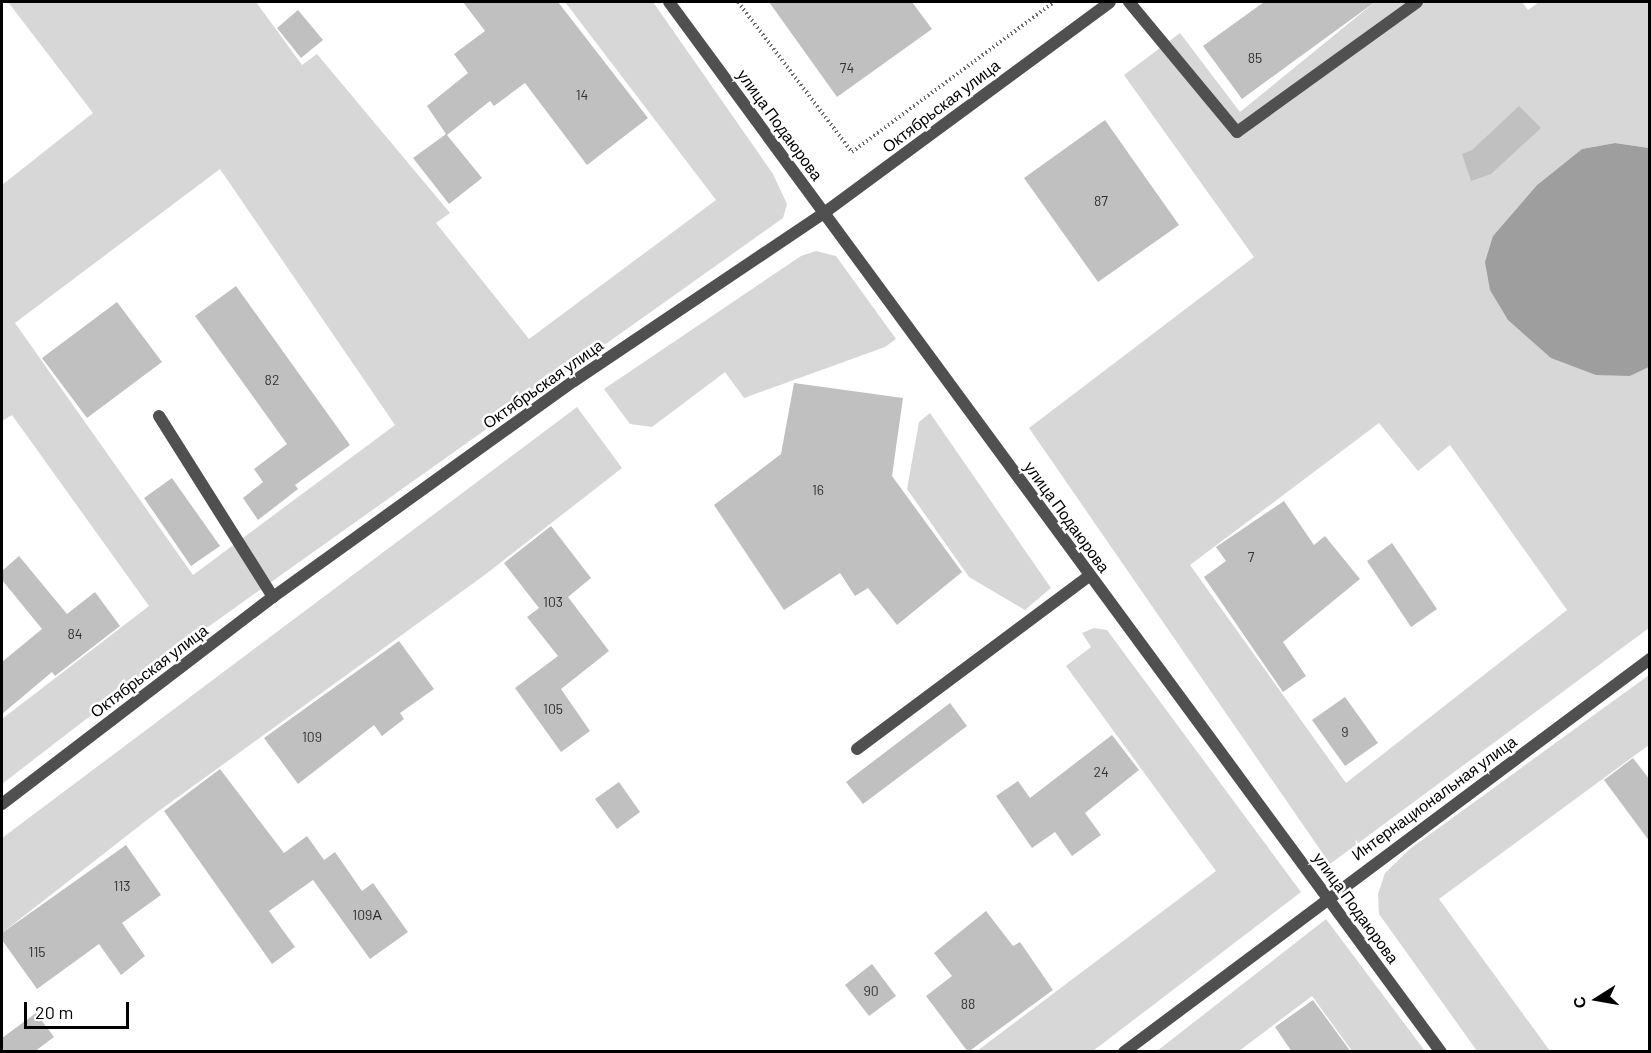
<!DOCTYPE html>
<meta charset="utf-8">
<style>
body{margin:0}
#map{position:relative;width:1651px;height:1053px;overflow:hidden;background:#fff;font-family:Barlow,sans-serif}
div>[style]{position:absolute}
.green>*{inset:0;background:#d7d7d7}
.water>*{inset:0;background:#9e9e9e}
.building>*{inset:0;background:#c0c0c0}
.path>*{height:4px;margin-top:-2px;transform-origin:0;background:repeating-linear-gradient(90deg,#727272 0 1.5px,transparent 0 4.5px)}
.service>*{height:12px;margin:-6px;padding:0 6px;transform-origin:6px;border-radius:6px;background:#505050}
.minor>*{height:12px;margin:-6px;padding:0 6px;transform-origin:6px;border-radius:6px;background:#505050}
span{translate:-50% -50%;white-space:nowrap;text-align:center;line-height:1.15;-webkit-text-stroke:5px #fff;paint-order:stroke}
.number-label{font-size:14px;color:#303030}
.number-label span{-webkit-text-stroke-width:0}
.street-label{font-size:16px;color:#000}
.frame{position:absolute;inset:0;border:3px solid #000;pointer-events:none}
.north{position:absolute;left:1567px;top:969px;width:60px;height:60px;-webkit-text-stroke:4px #fff;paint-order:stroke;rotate:259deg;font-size:16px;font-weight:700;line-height:24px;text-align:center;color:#000}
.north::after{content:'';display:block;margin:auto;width:21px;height:27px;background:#000;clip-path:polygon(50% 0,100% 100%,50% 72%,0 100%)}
.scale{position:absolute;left:24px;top:1002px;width:105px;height:27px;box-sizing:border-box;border:3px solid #000;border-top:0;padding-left:8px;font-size:18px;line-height:21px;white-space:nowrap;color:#000;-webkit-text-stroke:4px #fff;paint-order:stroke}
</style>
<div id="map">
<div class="green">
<i style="clip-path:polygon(evenodd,8px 2px,256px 2px,302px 65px,317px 54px,450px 213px,436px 223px,529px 339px,716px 200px,565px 2px,653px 2px,773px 174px,787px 204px,783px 218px,177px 649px,2px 784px,2px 719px,149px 606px,12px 415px,2px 421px,2px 185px,93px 113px,8px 2px,220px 169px,395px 425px,193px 575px,15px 323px,220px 169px)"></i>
<i style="clip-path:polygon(evenodd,1375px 2px,1522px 2px,1528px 10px,1539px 2px,1649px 2px,1649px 148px,1615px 143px,1582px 149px,1537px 185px,1493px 236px,1630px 376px,1649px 367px,1649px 628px,1330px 864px,1029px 428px,1254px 257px,1124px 75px,1180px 33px,1240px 112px,1375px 2px,1379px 423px,1418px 471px,1450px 445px,1567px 610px,1346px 783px,1190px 565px,1379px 423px)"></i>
<i style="clip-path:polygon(816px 251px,836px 256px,896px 339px,885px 347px,744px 398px,725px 372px,652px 427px,630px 424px,604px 389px,801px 256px)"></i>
<i style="clip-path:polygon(577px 407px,622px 468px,486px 574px,156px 813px,2px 933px,2px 838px)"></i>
<i style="clip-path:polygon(930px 413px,1051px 588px,1025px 610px,969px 577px,907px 489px,919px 422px)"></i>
<i style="clip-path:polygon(1094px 628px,1107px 630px,1301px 892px,1093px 1051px,977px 1051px,1216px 871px,1066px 666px,1091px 647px,1082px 633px)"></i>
<i style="clip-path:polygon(1649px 675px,1649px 745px,1439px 899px,1550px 1051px,1477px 1051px,1379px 914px,1378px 894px,1385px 873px,1411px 848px)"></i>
<i style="clip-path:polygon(1326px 919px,1425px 1051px,1352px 1051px,1312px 996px,1239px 1051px,1157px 1051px)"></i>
</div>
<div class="water">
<i style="clip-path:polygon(1615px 143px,1649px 148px,1649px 367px,1630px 376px,1596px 375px,1551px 358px,1508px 320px,1490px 290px,1485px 262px,1493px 236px,1537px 185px,1582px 149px)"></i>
</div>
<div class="building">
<i style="clip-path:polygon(463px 2px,558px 2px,648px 118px,587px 165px,525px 83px,494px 106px,490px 101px,447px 135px,482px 178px,449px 204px,413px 158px,446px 134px,427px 106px,468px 73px,454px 54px,485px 31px)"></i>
<i style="clip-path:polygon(769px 2px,912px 2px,932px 29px,837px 97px)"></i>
<i style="clip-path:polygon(1264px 2px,1375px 2px,1242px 99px,1203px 46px)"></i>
<i style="clip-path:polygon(298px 10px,323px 40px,301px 58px,277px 28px)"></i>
<i style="clip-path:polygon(1519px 106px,1541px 128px,1491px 174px,1471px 181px,1462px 154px,1472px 150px)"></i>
<i style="clip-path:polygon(1105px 120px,1179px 225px,1098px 282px,1024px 178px)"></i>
<i style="clip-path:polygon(236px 286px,350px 445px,295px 485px,298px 489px,258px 520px,243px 498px,263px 482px,254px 469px,287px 444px,195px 316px)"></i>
<i style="clip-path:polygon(117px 302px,162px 362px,87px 418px,42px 358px)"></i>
<i style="clip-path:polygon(794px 383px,903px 398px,892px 476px,962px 572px,897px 625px,868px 588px,855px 596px,840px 573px,784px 610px,714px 505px,781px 454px)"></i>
<i style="clip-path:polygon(172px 478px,220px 546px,191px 566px,144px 498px)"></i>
<i style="clip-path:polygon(1284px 501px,1314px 545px,1325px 536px,1360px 579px,1283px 642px,1306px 676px,1283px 692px,1204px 577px,1226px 561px,1216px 547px)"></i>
<i style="clip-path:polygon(551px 526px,591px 578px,568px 597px,609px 651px,561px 689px,590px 731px,561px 752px,515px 688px,558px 656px,527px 617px,539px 608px,504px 563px)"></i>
<i style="clip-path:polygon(1392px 543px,1437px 609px,1411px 627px,1367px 561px)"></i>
<i style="clip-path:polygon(19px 556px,67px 614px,95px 592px,120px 626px,55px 676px,52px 672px,2px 714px,2px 662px,42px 629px,2px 580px,2px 571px)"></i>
<i style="clip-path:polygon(399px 641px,434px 689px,400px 713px,404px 719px,382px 736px,374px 725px,298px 784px,264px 738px)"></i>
<i style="clip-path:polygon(1345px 697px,1378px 743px,1345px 766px,1312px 720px)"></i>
<i style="clip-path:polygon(950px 703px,967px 726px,863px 804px,846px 782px)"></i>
<i style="clip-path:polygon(1112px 735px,1139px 770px,1085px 813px,1101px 835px,1072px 856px,1055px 832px,1032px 848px,996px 796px,1018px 781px,1030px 798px)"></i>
<i style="clip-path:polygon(1633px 758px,1650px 780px,1650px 842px,1604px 780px)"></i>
<i style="clip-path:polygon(220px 769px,284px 853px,307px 836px,324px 860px,335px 852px,362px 891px,373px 883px,408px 932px,370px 959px,313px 880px,269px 911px,295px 947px,272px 964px,164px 811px)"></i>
<i style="clip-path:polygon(619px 782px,640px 812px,617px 829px,595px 799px)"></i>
<i style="clip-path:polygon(126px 845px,161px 895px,122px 923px,145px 956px,121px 975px,99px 944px,37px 989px,2px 940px,2px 933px)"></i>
<i style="clip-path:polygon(986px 911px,1013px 946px,1020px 942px,1053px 990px,968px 1052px,926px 996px,952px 976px,934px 953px)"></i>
<i style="clip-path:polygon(872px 964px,896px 996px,869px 1016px,845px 985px)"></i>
<i style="clip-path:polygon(1313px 1000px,1351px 1052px,1292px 1052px,1275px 1027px)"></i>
<i style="clip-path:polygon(36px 1013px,54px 1037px,34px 1052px,2px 1052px,2px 1038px)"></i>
</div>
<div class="path">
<i style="left:738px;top:2px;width:188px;rotate:52.8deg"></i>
<i style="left:852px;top:152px;width:252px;rotate:-36.6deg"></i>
</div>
<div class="service">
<i style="left:1129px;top:2px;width:169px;rotate:50.3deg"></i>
<i style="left:1237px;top:132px;width:222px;rotate:-35.8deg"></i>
<i style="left:159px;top:416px;width:214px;rotate:57.8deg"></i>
<i style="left:857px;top:749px;width:289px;rotate:-36.7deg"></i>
</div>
<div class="minor">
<i style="left:669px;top:2px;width:1303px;rotate:53.68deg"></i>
<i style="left:2px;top:804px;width:341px;rotate:-37.4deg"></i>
<i style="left:273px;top:597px;width:370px;rotate:-35.7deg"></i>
<i style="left:574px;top:381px;width:301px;rotate:-33.9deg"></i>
<i style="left:824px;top:213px;width:355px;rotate:-36.4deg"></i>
<i style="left:1124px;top:1052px;width:657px;rotate:-36.77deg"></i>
</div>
<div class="number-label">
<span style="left:1255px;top:58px">85</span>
<span style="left:847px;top:68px">74</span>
<span style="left:582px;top:95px">14</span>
<span style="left:1101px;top:201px">87</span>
<span style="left:272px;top:380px">82</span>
<span style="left:818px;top:490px">16</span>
<span style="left:1251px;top:557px">7</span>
<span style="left:553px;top:602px">103</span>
<span style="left:75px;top:634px">84</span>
<span style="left:553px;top:709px">105</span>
<span style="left:1345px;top:732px">9</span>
<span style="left:312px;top:737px">109</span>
<span style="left:1101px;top:772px">24</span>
<span style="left:122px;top:886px">113</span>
<span style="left:367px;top:915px">109А</span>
<span style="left:37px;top:952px">115</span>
<span style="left:871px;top:991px">90</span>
<span style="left:968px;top:1004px">88</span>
</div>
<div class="street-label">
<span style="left:941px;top:106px;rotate:-37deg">Октябрьская улица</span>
<span style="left:780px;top:125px;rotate:54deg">улица Подаюрова</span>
<span style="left:543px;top:384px;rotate:-35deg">Октябрьская улица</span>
<span style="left:1067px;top:517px;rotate:54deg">улица Подаюрова</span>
<span style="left:149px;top:671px;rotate:-37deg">Октябрьская улица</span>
<span style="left:1434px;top:798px;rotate:-36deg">Интернациональная улица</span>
<span style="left:1356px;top:908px;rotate:54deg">улица Подаюрова</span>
</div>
<div class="frame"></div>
<div class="north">С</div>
<div class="scale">20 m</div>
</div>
